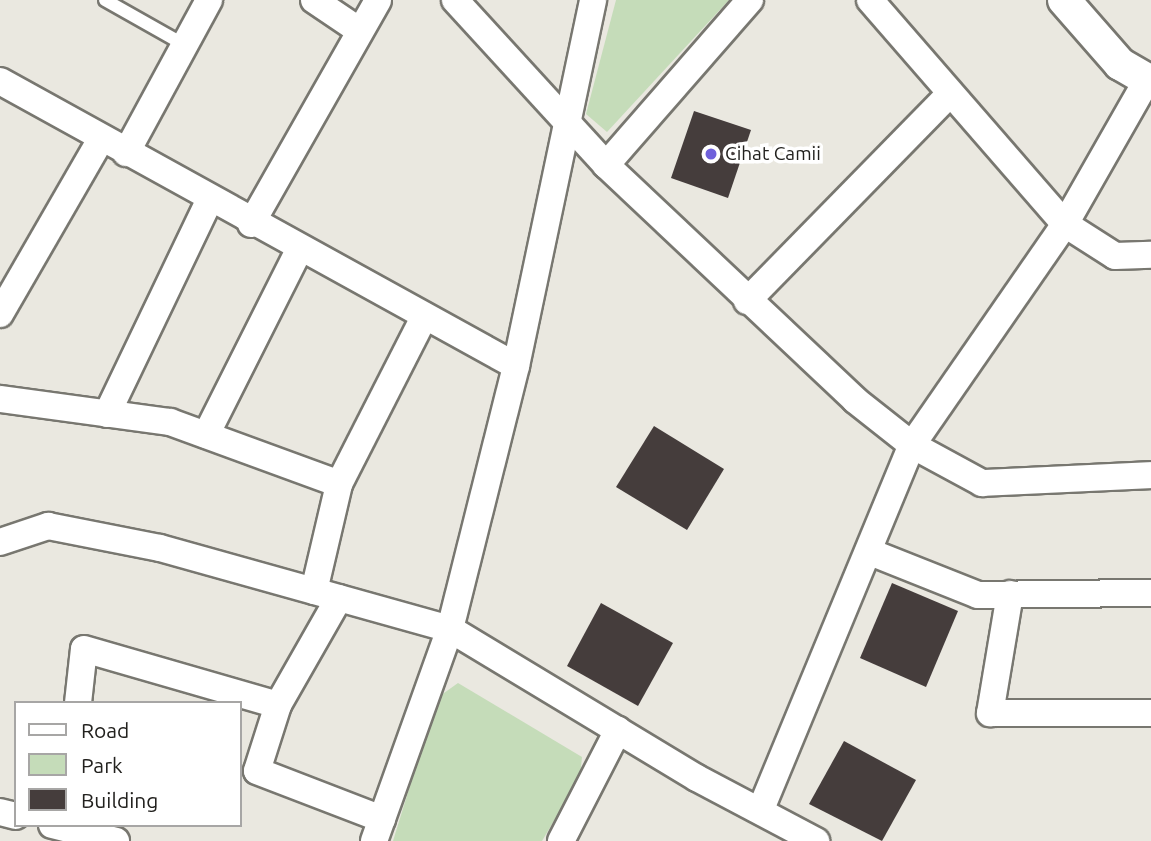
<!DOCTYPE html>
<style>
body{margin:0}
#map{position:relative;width:1151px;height:841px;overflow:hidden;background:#eae8e0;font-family:Ubuntu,sans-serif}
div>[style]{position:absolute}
.green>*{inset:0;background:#c5dcb9}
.building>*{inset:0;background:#453d3c}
.roads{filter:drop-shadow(2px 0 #787770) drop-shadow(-2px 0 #787770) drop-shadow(0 2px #787770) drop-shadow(0 -2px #787770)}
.service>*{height:12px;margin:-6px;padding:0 6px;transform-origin:6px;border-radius:6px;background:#fff}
.minor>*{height:26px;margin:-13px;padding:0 13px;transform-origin:13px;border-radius:13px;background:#fff}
.tertiary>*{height:32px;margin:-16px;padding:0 16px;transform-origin:16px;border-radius:16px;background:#fff}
.dots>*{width:19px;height:19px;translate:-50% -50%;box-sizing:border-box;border:4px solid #fff;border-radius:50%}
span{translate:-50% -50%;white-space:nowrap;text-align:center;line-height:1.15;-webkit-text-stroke:7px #fff;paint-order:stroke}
.poi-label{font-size:19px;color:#22211e}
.left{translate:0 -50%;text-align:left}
.legend{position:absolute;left:14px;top:701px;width:228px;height:126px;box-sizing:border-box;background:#fff;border:2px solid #a7a6a5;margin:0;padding:9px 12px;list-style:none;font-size:21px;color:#22211e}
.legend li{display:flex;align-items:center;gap:14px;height:35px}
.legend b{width:35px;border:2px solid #a7a6a5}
</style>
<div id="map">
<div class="green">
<i style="clip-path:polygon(616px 0,729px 0,607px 132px,586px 114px)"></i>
<i style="clip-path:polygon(458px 683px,582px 757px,580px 777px,542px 841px,393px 841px,437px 698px)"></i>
</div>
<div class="building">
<i style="clip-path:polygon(694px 111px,751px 130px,728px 198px,671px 178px)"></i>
<i style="clip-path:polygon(654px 426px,724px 469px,687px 530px,616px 487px)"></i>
<i style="clip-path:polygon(892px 583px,958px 611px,926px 687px,860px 658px)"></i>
<i style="clip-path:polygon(601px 603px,673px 643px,638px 706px,567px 666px)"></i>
<i style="clip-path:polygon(844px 741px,916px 780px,882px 841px,809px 804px)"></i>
</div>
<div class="roads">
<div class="service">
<i style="left:105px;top:0;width:92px;rotate:29.4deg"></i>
</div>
<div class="minor">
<i style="left:314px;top:0;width:55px;rotate:34deg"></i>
<i style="left:455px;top:0;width:224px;rotate:47.5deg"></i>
<i style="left:606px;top:165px;width:342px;rotate:43.3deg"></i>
<i style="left:855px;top:400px;width:73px;rotate:38.3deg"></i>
<i style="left:912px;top:445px;width:80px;rotate:28.5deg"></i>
<i style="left:982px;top:483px;width:169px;rotate:-2.7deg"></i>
<i style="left:870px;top:0;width:297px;rotate:49deg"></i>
<i style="left:1065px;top:224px;width:59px;rotate:32.6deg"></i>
<i style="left:1115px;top:256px;width:36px;rotate:-2deg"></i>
<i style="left:0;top:81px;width:589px;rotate:28.91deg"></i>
<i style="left:126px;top:153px;width:174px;rotate:-61.5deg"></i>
<i style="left:606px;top:165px;width:219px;rotate:-48.9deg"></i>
<i style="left:251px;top:224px;width:257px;rotate:-60.4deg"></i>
<i style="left:747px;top:301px;width:290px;rotate:-45.6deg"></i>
<i style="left:0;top:314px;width:202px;rotate:-60deg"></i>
<i style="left:0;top:399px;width:172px;rotate:7.7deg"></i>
<i style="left:170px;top:422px;width:180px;rotate:20.1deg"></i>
<i style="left:107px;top:414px;width:236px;rotate:-64.4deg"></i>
<i style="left:206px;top:435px;width:207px;rotate:-63.3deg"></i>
<i style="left:0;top:542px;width:51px;rotate:-18.4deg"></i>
<i style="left:48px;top:526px;width:114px;rotate:11.1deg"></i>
<i style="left:160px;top:548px;width:301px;rotate:15.6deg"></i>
<i style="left:450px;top:629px;width:288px;rotate:31.1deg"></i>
<i style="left:697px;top:778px;width:135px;rotate:27.9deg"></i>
<i style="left:870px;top:552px;width:116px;rotate:21.7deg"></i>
<i style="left:978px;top:595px;width:173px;rotate:-0.7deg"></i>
<i style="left:314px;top:591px;width:110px;rotate:-76.8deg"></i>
<i style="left:339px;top:484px;width:187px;rotate:-63deg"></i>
<i style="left:1010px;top:594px;width:121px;rotate:99.5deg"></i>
<i style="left:990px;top:713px;width:161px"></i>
<i style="left:339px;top:598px;width:123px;rotate:119.7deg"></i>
<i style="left:278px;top:705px;width:69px;rotate:107.7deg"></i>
<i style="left:257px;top:771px;width:134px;rotate:21deg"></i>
<i style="left:78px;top:703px;width:54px;rotate:-83.7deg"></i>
<i style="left:84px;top:649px;width:202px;rotate:16.1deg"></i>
<i style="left:761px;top:809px;width:394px;rotate:-67.5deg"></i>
<i style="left:912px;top:445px;width:269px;rotate:-55.3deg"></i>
<i style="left:1065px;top:224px;width:166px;rotate:-60.3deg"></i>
<i style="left:0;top:812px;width:16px;rotate:14deg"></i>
<i style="left:52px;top:825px;width:66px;rotate:14deg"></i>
<i style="left:374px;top:841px;width:225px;rotate:-70.3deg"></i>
<i style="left:450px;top:629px;width:271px;rotate:-75.9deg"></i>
<i style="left:516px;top:366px;width:374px;rotate:-78.1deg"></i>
<i style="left:561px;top:841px;width:125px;rotate:-62.8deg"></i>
</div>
<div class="tertiary">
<i style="left:1064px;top:0;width:85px;rotate:48.8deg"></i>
<i style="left:1120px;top:64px;width:36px;rotate:30deg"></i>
</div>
</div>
<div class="dots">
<i style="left:711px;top:154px;background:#6f60db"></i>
</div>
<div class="poi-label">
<span class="left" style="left:725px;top:154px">Cihat Camii</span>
</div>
<ul class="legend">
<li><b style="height:9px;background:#fff"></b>Road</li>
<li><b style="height:19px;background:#c5dcb9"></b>Park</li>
<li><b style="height:19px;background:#453d3c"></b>Building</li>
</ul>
</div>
